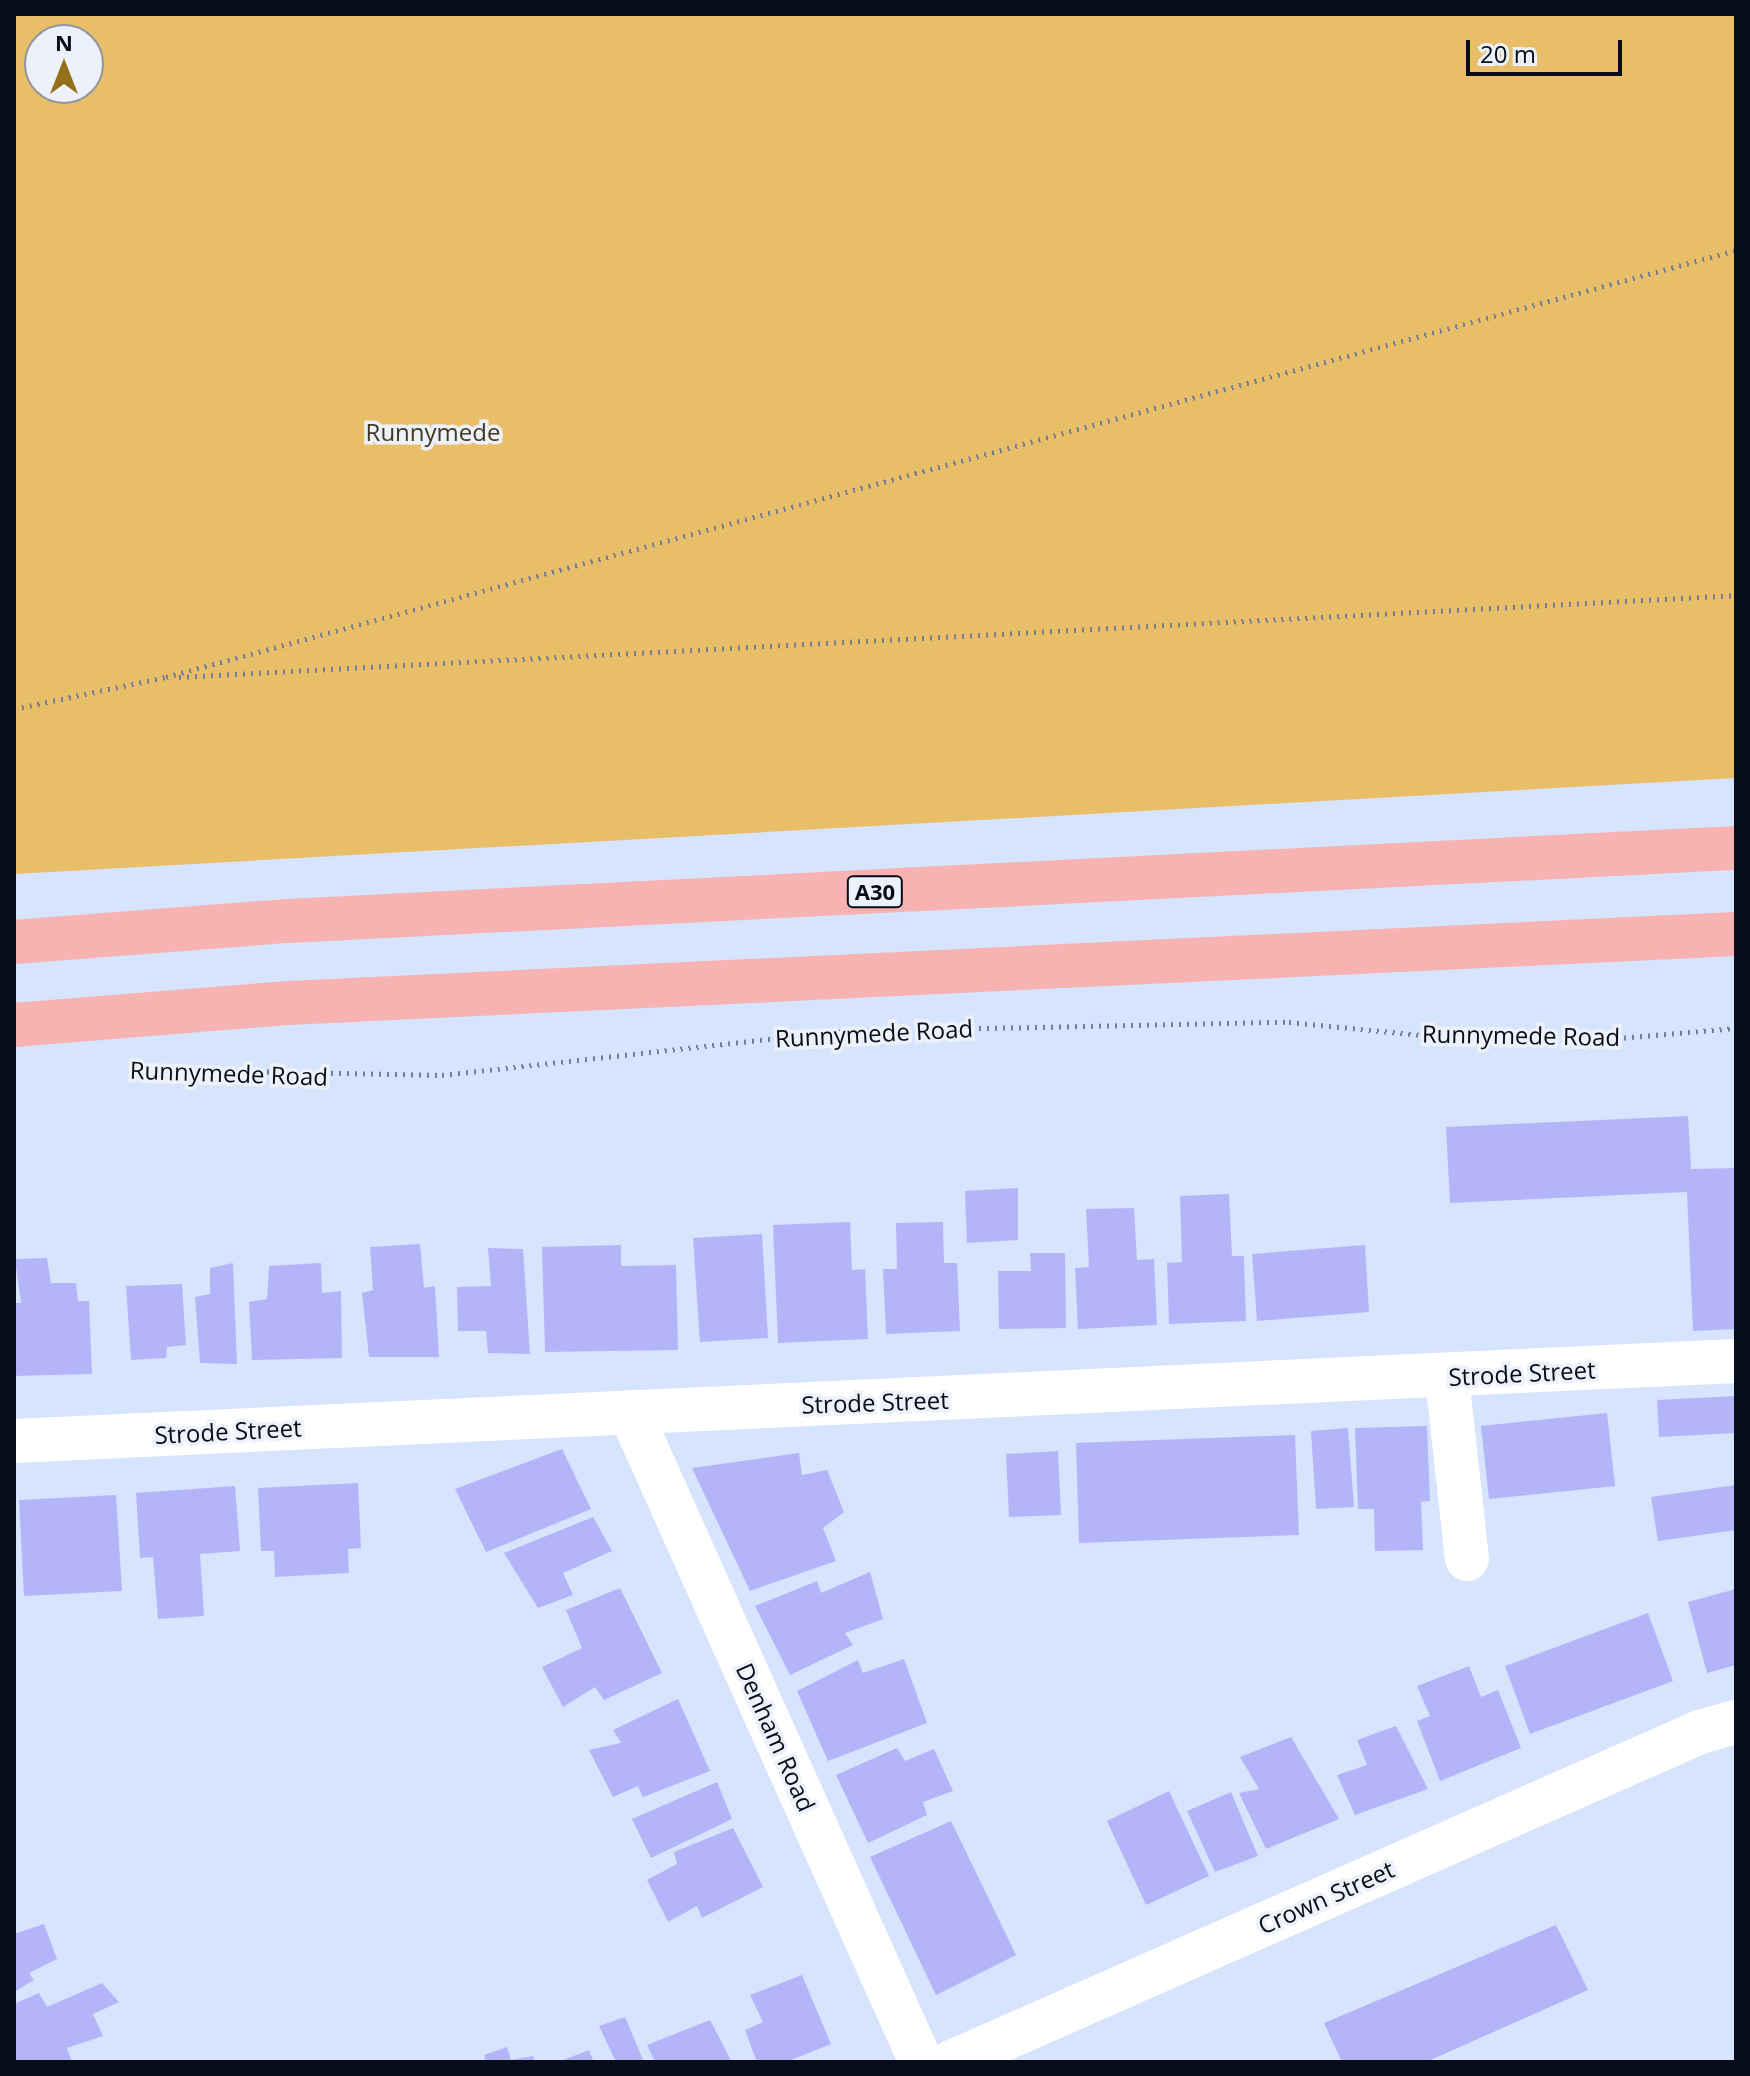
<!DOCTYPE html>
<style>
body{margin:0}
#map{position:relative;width:1750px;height:2076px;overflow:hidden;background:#d7e4fd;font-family:"Open Sans",sans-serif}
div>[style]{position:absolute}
.green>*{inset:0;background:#e9be68}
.building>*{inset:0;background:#b4b5f9}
.path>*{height:5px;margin-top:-2.5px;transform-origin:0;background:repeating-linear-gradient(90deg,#768094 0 2px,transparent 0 8px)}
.minor>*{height:44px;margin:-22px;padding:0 22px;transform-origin:22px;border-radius:22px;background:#fff}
.major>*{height:44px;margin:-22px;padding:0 22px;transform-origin:22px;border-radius:22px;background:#f7b3b1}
span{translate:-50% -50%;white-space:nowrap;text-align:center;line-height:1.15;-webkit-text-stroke:7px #edf1f9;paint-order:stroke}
.shield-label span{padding:2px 6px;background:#edf1f9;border:2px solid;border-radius:6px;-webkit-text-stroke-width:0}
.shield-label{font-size:22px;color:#070d1a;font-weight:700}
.park-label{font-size:24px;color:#433822}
.street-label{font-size:24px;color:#070d1a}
.frame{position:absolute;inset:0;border:16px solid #070d1a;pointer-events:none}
.north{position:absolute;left:24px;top:24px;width:80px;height:80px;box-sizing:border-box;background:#edf1f9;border:2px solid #9196a0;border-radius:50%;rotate:0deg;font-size:22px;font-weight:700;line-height:32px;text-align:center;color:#070d1a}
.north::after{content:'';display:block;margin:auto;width:28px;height:36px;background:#957019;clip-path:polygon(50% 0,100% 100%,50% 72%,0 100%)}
.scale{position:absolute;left:1466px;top:40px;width:156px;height:36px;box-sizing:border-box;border:4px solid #070d1a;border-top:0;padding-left:10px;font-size:24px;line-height:28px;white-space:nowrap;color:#070d1a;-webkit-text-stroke:6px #edf1f9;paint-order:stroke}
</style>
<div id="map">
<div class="green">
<i style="clip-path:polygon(evenodd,14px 14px,1736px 14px,1736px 778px,14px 874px,14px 14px,40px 40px,88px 40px,88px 88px,40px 88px,40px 40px)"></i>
</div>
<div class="building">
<i style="clip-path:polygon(1688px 1116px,1691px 1169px,1736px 1168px,1736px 1329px,1693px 1331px,1687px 1192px,1450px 1203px,1446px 1127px)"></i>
<i style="clip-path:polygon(1018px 1188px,1018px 1240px,967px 1243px,965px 1191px)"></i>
<i style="clip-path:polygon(1229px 1194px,1232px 1256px,1244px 1256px,1246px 1321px,1169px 1324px,1167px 1263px,1182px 1262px,1180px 1196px)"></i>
<i style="clip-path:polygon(1134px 1208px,1137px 1260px,1154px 1259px,1157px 1325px,1078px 1329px,1075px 1268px,1089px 1267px,1086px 1209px)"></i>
<i style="clip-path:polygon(850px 1222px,852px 1270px,865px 1269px,868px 1339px,778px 1343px,773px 1225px)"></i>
<i style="clip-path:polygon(943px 1222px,944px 1263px,957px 1263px,960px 1331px,886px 1334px,883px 1269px,897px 1269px,896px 1223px)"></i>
<i style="clip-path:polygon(762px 1234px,768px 1338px,700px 1342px,693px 1238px)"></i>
<i style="clip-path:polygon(420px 1244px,424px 1288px,435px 1286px,439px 1357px,369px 1357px,362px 1293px,373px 1290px,370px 1247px)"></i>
<i style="clip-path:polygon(621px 1245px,621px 1266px,676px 1265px,678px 1350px,545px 1352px,542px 1247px)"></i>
<i style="clip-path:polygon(1365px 1245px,1369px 1312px,1257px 1321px,1252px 1254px)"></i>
<i style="clip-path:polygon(488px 1248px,523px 1249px,530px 1354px,488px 1353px,486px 1331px,458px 1331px,457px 1287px,491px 1286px)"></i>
<i style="clip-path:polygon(1030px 1253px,1065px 1253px,1066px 1328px,999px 1329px,998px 1271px,1031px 1271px)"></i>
<i style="clip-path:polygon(47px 1258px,51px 1283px,76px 1283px,78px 1301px,89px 1301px,92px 1374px,14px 1376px,14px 1303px,21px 1303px,15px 1259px)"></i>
<i style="clip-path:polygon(233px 1263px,237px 1364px,200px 1363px,195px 1297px,210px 1294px,210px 1268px)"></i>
<i style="clip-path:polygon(321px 1263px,322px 1293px,341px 1291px,342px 1358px,252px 1360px,249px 1302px,267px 1299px,269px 1266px)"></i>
<i style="clip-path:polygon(182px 1284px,186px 1345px,167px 1347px,166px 1358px,131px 1360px,126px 1286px)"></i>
<i style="clip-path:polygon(1736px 1396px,1736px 1433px,1659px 1437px,1657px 1400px)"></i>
<i style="clip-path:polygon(1607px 1413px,1615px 1486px,1489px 1499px,1481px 1426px)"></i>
<i style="clip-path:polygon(1427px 1426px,1430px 1501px,1421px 1502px,1423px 1550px,1375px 1551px,1374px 1509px,1358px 1509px,1355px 1428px)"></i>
<i style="clip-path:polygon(1348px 1428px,1354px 1507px,1316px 1509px,1311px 1431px)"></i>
<i style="clip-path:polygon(1295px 1435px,1299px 1535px,1079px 1543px,1076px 1443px)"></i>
<i style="clip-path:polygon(562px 1449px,591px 1509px,486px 1552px,455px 1489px)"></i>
<i style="clip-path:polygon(1058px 1451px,1061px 1515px,1009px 1517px,1006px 1454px)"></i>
<i style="clip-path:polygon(799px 1453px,802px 1475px,827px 1470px,844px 1512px,823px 1528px,836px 1561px,750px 1591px,692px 1468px)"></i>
<i style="clip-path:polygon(358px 1483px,361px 1548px,348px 1549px,349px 1573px,275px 1577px,274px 1551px,261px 1551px,258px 1488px)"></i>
<i style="clip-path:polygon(1736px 1485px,1736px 1530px,1658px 1541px,1651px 1497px)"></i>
<i style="clip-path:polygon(235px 1486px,240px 1551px,200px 1554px,204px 1616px,158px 1619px,153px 1557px,140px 1558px,136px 1493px)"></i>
<i style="clip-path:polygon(116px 1495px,122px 1591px,24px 1596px,19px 1500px)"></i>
<i style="clip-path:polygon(593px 1517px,612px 1551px,563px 1573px,573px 1595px,538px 1608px,504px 1553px)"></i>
<i style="clip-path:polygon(870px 1572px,883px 1619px,845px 1633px,853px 1645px,790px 1675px,755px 1606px,817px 1581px,821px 1593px)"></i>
<i style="clip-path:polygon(620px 1588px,662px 1673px,604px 1700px,595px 1687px,563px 1707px,542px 1667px,582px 1648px,566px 1610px)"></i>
<i style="clip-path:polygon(1736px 1589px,1736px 1665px,1707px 1673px,1688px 1602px)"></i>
<i style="clip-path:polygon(1648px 1613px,1673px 1681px,1530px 1734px,1505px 1666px)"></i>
<i style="clip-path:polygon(904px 1659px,927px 1723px,828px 1761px,797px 1691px,858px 1660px,863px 1673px)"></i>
<i style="clip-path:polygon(1469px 1666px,1481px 1697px,1498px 1690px,1521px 1748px,1440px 1781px,1417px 1721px,1430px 1716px,1417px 1686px)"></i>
<i style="clip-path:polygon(678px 1699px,710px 1771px,643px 1797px,638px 1786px,613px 1797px,589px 1750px,621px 1743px,613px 1730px)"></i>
<i style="clip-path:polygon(1396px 1726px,1428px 1789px,1355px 1815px,1337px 1775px,1367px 1765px,1357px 1740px)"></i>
<i style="clip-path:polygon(1291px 1737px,1339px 1819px,1266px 1849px,1239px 1793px,1259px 1789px,1240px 1757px)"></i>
<i style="clip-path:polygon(897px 1748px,905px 1761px,934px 1749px,953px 1791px,923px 1802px,927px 1815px,868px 1843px,836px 1775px)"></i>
<i style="clip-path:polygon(717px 1782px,732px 1819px,651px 1858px,632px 1819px)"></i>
<i style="clip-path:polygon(1169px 1791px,1209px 1876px,1146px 1905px,1107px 1821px)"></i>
<i style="clip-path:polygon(1231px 1792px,1258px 1856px,1215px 1872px,1187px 1811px)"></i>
<i style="clip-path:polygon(951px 1821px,1016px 1955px,936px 1995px,870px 1857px)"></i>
<i style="clip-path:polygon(733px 1828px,763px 1887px,702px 1918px,697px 1906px,668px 1922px,647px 1880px,677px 1864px,674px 1852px)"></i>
<i style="clip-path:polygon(44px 1924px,57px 1959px,29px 1973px,34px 1980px,14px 1992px,14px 1934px)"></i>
<i style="clip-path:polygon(1556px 1925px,1588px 1990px,1426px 2062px,1342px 2062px,1324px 2023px)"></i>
<i style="clip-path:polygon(802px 1975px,831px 2044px,786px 2062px,757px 2062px,745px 2030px,763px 2022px,750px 1995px)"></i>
<i style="clip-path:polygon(102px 1983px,119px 2002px,93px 2014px,103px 2036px,67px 2048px,72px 2062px,14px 2062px,14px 2004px,39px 1993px,47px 2007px)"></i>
<i style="clip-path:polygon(625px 2017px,644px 2062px,616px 2062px,599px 2026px)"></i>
<i style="clip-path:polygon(710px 2020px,732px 2062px,655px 2062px,647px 2045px)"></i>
<i style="clip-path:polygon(507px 2047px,511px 2060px,533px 2056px,535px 2062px,486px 2062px,484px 2055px)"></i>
<i style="clip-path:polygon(589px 2050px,594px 2062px,558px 2062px)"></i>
</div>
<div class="path">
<i style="left:179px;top:677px;width:1559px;rotate:-3.01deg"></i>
<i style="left:14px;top:709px;width:155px;rotate:-11.9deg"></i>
<i style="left:166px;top:677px;width:1627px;rotate:-15.21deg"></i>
<i style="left:131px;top:1069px;width:311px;rotate:1.1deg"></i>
<i style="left:442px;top:1075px;width:403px;rotate:-6.3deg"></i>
<i style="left:843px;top:1031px;width:446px;rotate:-1.2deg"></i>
<i style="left:1289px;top:1022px;width:164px;rotate:5.6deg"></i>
<i style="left:1452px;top:1038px;width:156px;rotate:0.4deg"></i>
<i style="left:1608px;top:1039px;width:128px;rotate:-4.9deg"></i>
</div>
<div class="minor">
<i style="left:1447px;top:1378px;width:182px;rotate:83.7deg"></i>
<i style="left:630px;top:1412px;width:712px;rotate:65.88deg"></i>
<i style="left:14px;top:1441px;width:1724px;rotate:-2.66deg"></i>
<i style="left:952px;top:2062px;width:818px;rotate:-23.81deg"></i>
<i style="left:1700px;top:1732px;width:37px;rotate:-16deg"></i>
</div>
<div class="major">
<i style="left:14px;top:942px;width:275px;rotate:-4.4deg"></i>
<i style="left:288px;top:921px;width:1450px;rotate:-2.89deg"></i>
<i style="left:14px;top:1025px;width:276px;rotate:-4.6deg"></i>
<i style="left:289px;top:1003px;width:1449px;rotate:-2.73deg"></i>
</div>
<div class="shield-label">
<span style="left:875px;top:892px">A30</span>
</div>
<div class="park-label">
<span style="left:433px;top:432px">Runnymede</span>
</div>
<div class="street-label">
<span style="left:874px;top:1033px;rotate:-3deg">Runnymede Road</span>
<span style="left:1521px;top:1035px;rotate:1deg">Runnymede Road</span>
<span style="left:229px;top:1073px;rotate:2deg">Runnymede Road</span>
<span style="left:1522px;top:1373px;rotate:-3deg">Strode Street</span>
<span style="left:875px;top:1402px;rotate:-2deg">Strode Street</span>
<span style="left:228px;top:1431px;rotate:-3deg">Strode Street</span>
<span style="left:776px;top:1737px;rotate:66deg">Denham Road</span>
<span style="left:1326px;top:1897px;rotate:-24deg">Crown Street</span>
</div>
<div class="frame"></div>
<div class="north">N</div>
<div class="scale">20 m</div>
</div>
